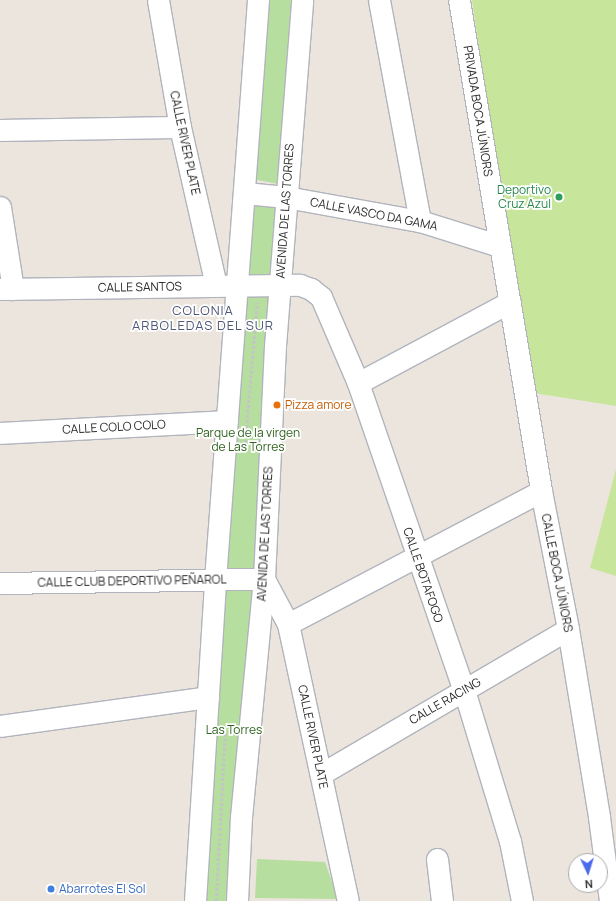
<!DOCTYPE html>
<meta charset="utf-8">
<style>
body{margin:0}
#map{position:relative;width:616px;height:901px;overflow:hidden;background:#ece5de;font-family:Manrope,sans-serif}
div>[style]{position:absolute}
.green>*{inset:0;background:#b6de9e}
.pitch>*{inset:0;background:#c7e59b}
.path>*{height:2.5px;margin-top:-1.25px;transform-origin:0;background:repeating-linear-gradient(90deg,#c4c4c4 0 3px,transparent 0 5px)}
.roads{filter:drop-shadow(1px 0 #b1b4bd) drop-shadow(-1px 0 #b1b4bd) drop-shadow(0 1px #b1b4bd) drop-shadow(0 -1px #b1b4bd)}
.minor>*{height:21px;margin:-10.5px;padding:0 10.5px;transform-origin:10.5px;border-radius:10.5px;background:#fff}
.dots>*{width:11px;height:11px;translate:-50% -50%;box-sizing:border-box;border:2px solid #fff;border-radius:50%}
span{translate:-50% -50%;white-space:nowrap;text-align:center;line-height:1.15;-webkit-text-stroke:3.5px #fff;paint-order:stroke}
.street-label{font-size:12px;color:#2b2b2b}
.leisure-label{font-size:12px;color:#27864d}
.right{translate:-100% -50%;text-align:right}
.food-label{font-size:12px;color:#c56008}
.left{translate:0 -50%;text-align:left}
.park-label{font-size:12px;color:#2f631f}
.shop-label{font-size:12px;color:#366cbe}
.neighbourhood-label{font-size:13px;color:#4e5778;letter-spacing:1px}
.north{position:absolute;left:568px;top:853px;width:40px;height:40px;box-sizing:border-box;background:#fff;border:1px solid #aaa;border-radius:50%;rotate:176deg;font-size:11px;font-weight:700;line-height:16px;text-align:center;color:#2b2b2b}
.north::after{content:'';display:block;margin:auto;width:14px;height:18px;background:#496ced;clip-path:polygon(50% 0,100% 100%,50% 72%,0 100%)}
</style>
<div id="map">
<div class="green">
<i style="clip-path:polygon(253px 0,304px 0,289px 186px,237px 176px)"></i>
<i style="clip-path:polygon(238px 185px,295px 195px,290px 278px,231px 279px)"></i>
<i style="clip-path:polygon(289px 292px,267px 574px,206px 573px,230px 293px)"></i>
<i style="clip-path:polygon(256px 587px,241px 901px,197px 901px,223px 593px,227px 589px)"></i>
<i style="clip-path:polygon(257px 859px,325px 862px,338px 899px,255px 898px)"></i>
</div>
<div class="pitch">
<i style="clip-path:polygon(472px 0,616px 0,616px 406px,534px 393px,481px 59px,479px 58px,480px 54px)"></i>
<i style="clip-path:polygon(616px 469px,616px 576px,590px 568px)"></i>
</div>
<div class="path">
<i style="left:245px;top:443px;width:141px;rotate:-85.1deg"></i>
<i style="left:216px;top:901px;width:167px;rotate:-86.9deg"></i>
</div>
<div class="roads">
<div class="minor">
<i style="left:158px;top:0;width:129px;rotate:80.2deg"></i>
<i style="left:180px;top:127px;width:162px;rotate:77.2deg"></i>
<i style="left:379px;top:0;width:225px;rotate:79.5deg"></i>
<i style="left:459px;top:0;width:498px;rotate:80.5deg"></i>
<i style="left:541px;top:491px;width:141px;rotate:78.9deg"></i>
<i style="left:568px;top:629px;width:191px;rotate:80.6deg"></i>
<i style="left:599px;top:817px;width:85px;rotate:82.5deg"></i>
<i style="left:0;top:130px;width:180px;rotate:-1deg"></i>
<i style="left:245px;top:193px;width:41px;rotate:5.6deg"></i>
<i style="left:286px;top:197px;width:136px;rotate:10.2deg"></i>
<i style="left:420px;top:221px;width:84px;rotate:17.4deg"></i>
<i style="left:0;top:207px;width:83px;rotate:81deg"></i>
<i style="left:0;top:289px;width:300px;rotate:-0.8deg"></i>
<i style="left:300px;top:285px;width:12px;rotate:20deg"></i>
<i style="left:311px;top:289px;width:13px;rotate:39deg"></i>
<i style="left:321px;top:297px;width:94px;rotate:66.7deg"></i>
<i style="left:358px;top:383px;width:325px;rotate:71deg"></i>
<i style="left:464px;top:690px;width:158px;rotate:73.1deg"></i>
<i style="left:510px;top:841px;width:61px;rotate:78.7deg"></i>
<i style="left:358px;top:383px;width:172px;rotate:-28.1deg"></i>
<i style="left:0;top:433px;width:227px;rotate:-3deg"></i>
<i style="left:264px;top:579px;width:51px;rotate:61.9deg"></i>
<i style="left:288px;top:624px;width:283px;rotate:77.8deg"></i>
<i style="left:0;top:583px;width:264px;rotate:-0.9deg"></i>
<i style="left:288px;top:624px;width:286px;rotate:-27.7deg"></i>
<i style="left:0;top:726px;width:210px;rotate:-7.9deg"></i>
<i style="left:321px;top:774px;width:286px;rotate:-30.4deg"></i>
<i style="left:437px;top:859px;width:42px;rotate:83.2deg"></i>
<i style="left:195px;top:901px;width:322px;rotate:-86.4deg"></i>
<i style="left:215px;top:580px;width:582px;rotate:-85.76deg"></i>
<i style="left:237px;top:901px;width:84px;rotate:-87.3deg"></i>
<i style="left:241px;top:817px;width:239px;rotate:-84.5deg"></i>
<i style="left:264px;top:579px;width:233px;rotate:-87.3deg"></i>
<i style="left:275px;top:346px;width:347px;rotate:-85.5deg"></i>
</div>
</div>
<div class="dots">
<i style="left:559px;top:197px;background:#2e9e5b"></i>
<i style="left:277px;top:405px;background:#e8710a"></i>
<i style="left:51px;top:889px;background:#3f7fe0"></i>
</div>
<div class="street-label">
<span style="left:478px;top:111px;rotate:81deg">PRIVADA BOCA JÚNIORS</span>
<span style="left:185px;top:143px;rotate:78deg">CALLE RIVER PLATE</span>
<span style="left:285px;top:211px;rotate:-86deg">AVENIDA DE LAS TORRES</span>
<span style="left:374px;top:214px;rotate:11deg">CALLE VASCO DA GAMA</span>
<span style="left:140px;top:287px;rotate:-1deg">CALLE SANTOS</span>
<span style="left:114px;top:427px;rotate:-3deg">CALLE COLO COLO</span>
<span style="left:265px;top:534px;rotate:-87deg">AVENIDA DE LAS TORRES</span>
<span style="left:557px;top:573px;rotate:79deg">CALLE BOCA JÚNIORS</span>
<span style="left:423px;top:575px;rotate:71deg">CALLE BOTAFOGO</span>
<span style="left:132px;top:581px;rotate:-1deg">CALLE CLUB DEPORTIVO PEÑAROL</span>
<span style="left:445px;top:701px;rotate:-30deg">CALLE RACING</span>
<span style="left:313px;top:737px;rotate:78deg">CALLE RIVER PLATE</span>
</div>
<div class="leisure-label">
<span class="right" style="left:551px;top:197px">Deportivo<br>Cruz Azul</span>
</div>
<div class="food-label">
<span class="left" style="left:285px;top:405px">Pizza amore</span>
</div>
<div class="park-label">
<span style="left:248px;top:440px">Parque de la virgen<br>de Las Torres</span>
<span style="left:234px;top:730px">Las Torres</span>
</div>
<div class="shop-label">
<span class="left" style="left:59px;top:889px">Abarrotes El Sol</span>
</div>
<div class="neighbourhood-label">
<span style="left:203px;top:318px">COLONIA<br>ARBOLEDAS DEL SUR</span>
</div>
<div class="north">N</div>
</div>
